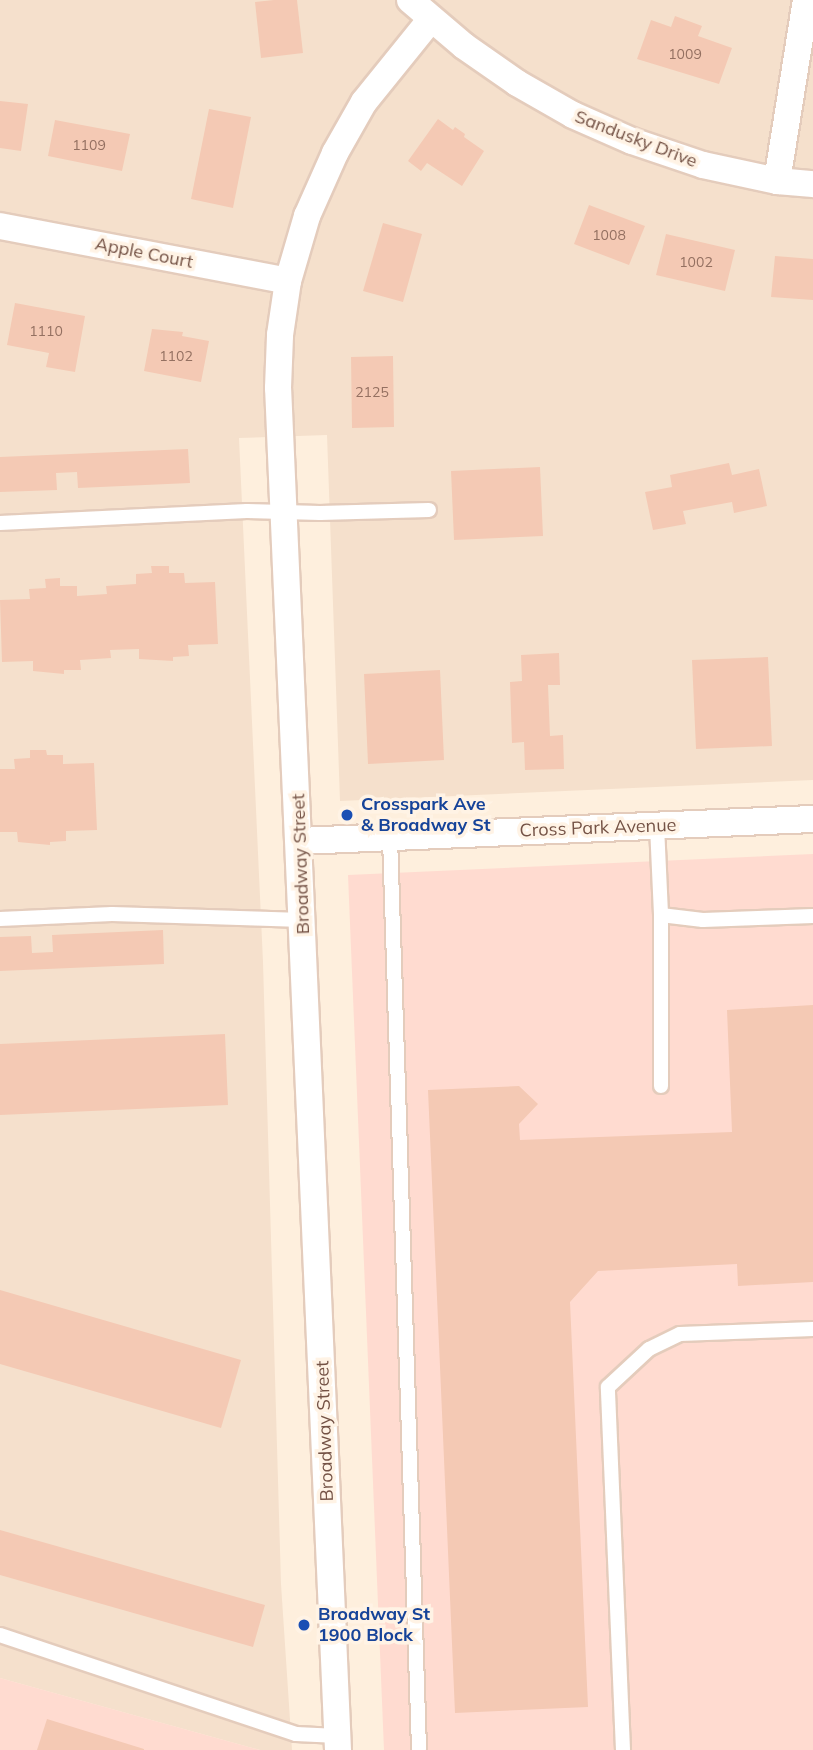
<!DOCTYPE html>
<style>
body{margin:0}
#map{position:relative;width:813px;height:1750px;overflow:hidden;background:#feefdd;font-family:Mulish,sans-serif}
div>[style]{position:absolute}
.residential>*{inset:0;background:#f5e0cc}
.commercial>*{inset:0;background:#ffdbd0}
.building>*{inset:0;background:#f4c9b4}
.roads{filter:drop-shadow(2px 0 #e4ccbc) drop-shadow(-2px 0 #e4ccbc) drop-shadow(0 2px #e4ccbc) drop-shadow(0 -2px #e4ccbc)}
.service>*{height:14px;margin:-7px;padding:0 7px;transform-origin:7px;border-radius:7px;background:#fff}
.minor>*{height:26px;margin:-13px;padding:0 13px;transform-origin:13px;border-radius:13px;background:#fff}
.dots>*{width:19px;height:19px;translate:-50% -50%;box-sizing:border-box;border:4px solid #fff3e5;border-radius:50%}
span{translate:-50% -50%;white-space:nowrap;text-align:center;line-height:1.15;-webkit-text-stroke:7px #fff3e5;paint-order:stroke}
.number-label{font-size:14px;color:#947061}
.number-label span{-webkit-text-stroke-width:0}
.street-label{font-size:18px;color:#745245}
.transit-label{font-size:18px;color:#164399;font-weight:700}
.left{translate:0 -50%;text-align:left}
</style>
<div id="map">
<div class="residential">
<i style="clip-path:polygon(0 0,813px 0,813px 780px,340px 801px,327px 435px,239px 438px,263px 962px,281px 1584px,292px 1750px,260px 1750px,0 1678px)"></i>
</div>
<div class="commercial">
<i style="clip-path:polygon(813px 854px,813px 1750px,384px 1750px,348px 875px)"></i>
<i style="clip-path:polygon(0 1678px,260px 1750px,0 1750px)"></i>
</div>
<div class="building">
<i style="clip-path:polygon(274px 0,297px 0,303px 53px,261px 58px,255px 2px)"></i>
<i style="clip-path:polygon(675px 16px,702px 26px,698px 36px,732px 48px,719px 84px,637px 59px,651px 20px,671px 27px)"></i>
<i style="clip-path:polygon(0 101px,28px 104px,21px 151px,0 148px)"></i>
<i style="clip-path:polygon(209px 109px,251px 117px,233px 208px,191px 199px)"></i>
<i style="clip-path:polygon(438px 119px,453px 130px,455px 127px,465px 134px,464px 137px,484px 151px,462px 186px,427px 163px,421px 171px,408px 161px)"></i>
<i style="clip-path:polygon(55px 120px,130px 134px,122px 171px,48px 156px)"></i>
<i style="clip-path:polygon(589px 205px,645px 226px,629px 265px,574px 244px)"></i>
<i style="clip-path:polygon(383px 223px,422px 234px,403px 302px,363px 291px)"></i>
<i style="clip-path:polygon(666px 234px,735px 250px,725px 291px,656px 275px)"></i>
<i style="clip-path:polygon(775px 256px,813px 259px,813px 300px,771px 297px)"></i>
<i style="clip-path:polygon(15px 303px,85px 316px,75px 372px,46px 367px,49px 353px,7px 345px)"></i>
<i style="clip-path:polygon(152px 329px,183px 332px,182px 336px,209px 341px,201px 382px,144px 371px)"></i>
<i style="clip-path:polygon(393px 356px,394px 427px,352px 428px,351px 357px)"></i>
<i style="clip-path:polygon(188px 449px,190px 483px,78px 488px,77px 472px,56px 473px,57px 490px,0 492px,0 457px)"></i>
<i style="clip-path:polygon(729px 463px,732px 475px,759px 469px,767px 506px,734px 513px,732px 502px,683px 511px,686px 524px,653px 530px,645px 492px,672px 487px,670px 475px)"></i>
<i style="clip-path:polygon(540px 467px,543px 536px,454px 540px,451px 471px)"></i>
<i style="clip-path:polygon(151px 566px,169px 566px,169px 573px,184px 573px,185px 583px,215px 582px,218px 644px,188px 645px,189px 656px,173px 657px,173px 661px,139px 659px,139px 649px,110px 650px,111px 658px,80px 660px,81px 670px,64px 670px,64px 674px,33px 671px,33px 661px,2px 662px,0 600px,30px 599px,29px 589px,46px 588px,45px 579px,60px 578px,60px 586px,77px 586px,77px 596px,107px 594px,106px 586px,136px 584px,136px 574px,152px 573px)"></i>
<i style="clip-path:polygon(559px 653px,560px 685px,548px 685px,550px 736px,563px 735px,564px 769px,525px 770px,524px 742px,512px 743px,510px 682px,522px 681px,521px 655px)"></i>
<i style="clip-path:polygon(768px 657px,772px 746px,696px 749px,692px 660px)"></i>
<i style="clip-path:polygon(440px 670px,444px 760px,368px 764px,364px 674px)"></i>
<i style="clip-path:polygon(30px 750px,46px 750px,47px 755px,63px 755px,63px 764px,94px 763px,97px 830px,66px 831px,66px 841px,50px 842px,50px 845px,18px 842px,17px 832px,0 832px,0 769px,15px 769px,14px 759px,30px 758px)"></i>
<i style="clip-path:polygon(163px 930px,164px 964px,0 971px,0 937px,31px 936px,32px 953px,53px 952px,52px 935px)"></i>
<i style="clip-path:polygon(813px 1005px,813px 1282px,738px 1286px,737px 1264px,598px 1271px,570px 1302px,588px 1707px,455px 1713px,428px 1090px,519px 1086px,538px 1104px,519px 1124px,520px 1140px,732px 1132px,727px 1010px)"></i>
<i style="clip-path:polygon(225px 1034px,228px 1105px,0 1115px,0 1044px)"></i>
<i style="clip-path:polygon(0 1290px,241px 1360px,221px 1428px,0 1364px)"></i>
<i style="clip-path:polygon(0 1530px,265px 1605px,253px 1647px,0 1575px)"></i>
<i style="clip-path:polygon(47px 1719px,144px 1749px,144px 1750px,37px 1750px)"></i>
</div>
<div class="roads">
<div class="service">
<i style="left:0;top:523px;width:247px;rotate:-2.8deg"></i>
<i style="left:247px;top:511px;width:73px;rotate:1.6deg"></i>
<i style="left:320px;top:513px;width:109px;rotate:-1.6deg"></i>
<i style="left:657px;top:826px;width:89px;rotate:87.4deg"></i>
<i style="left:661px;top:915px;width:42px;rotate:6.8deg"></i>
<i style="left:703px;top:920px;width:110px;rotate:-2.1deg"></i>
<i style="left:390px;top:837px;width:913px;rotate:88.18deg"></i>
<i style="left:661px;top:915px;width:171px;rotate:90deg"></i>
<i style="left:0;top:919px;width:112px;rotate:-2.6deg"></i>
<i style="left:112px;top:914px;width:191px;rotate:1.8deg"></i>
<i style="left:0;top:1635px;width:312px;rotate:18.5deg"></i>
<i style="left:296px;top:1734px;width:42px;rotate:2.7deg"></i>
<i style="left:623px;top:1750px;width:363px;rotate:-92.4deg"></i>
<i style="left:608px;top:1387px;width:56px;rotate:-42.8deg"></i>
<i style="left:649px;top:1349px;width:34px;rotate:-26deg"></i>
<i style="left:680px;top:1334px;width:133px;rotate:-2.2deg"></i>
</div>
<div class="minor">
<i style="left:410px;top:0;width:71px;rotate:40.4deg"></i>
<i style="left:464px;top:46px;width:65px;rotate:34.9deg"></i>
<i style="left:517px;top:83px;width:64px;rotate:29.7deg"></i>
<i style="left:573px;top:115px;width:64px;rotate:23.8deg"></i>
<i style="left:632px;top:141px;width:75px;rotate:18.7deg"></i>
<i style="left:703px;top:165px;width:76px;rotate:12.2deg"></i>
<i style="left:777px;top:181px;width:36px;rotate:5deg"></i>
<i style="left:777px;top:181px;width:183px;rotate:-80.9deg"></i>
<i style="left:0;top:226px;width:293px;rotate:10.8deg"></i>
<i style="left:300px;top:841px;width:513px;rotate:-2.46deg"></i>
<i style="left:338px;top:1750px;width:1363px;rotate:-92.52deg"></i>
<i style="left:278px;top:388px;width:53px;rotate:-87.8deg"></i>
<i style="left:280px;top:335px;width:55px;rotate:-81.6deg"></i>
<i style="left:288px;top:281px;width:68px;rotate:-73.7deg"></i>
<i style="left:307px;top:216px;width:69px;rotate:-66deg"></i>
<i style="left:335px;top:153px;width:59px;rotate:-60.4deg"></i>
<i style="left:364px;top:102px;width:107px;rotate:-51.1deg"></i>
</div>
</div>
<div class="dots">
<i style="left:347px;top:815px;background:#1a4fb4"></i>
<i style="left:304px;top:1625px;background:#1a4fb4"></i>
</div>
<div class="number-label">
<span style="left:685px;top:54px">1009</span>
<span style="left:89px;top:145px">1109</span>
<span style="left:609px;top:235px">1008</span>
<span style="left:696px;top:262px">1002</span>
<span style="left:46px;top:331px">1110</span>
<span style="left:176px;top:356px">1102</span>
<span style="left:372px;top:392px">2125</span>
</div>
<div class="street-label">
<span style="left:636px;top:139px;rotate:21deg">Sandusky Drive</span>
<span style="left:144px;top:253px;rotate:11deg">Apple Court</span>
<span style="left:598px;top:828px;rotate:-2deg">Cross Park Avenue</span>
<span style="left:301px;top:864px;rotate:-92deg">Broadway Street</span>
<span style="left:325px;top:1431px;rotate:-92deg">Broadway Street</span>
</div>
<div class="transit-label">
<span class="left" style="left:361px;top:815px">Crosspark Ave<br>&amp; Broadway St</span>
<span class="left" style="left:318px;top:1625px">Broadway St<br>1900 Block</span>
</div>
</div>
